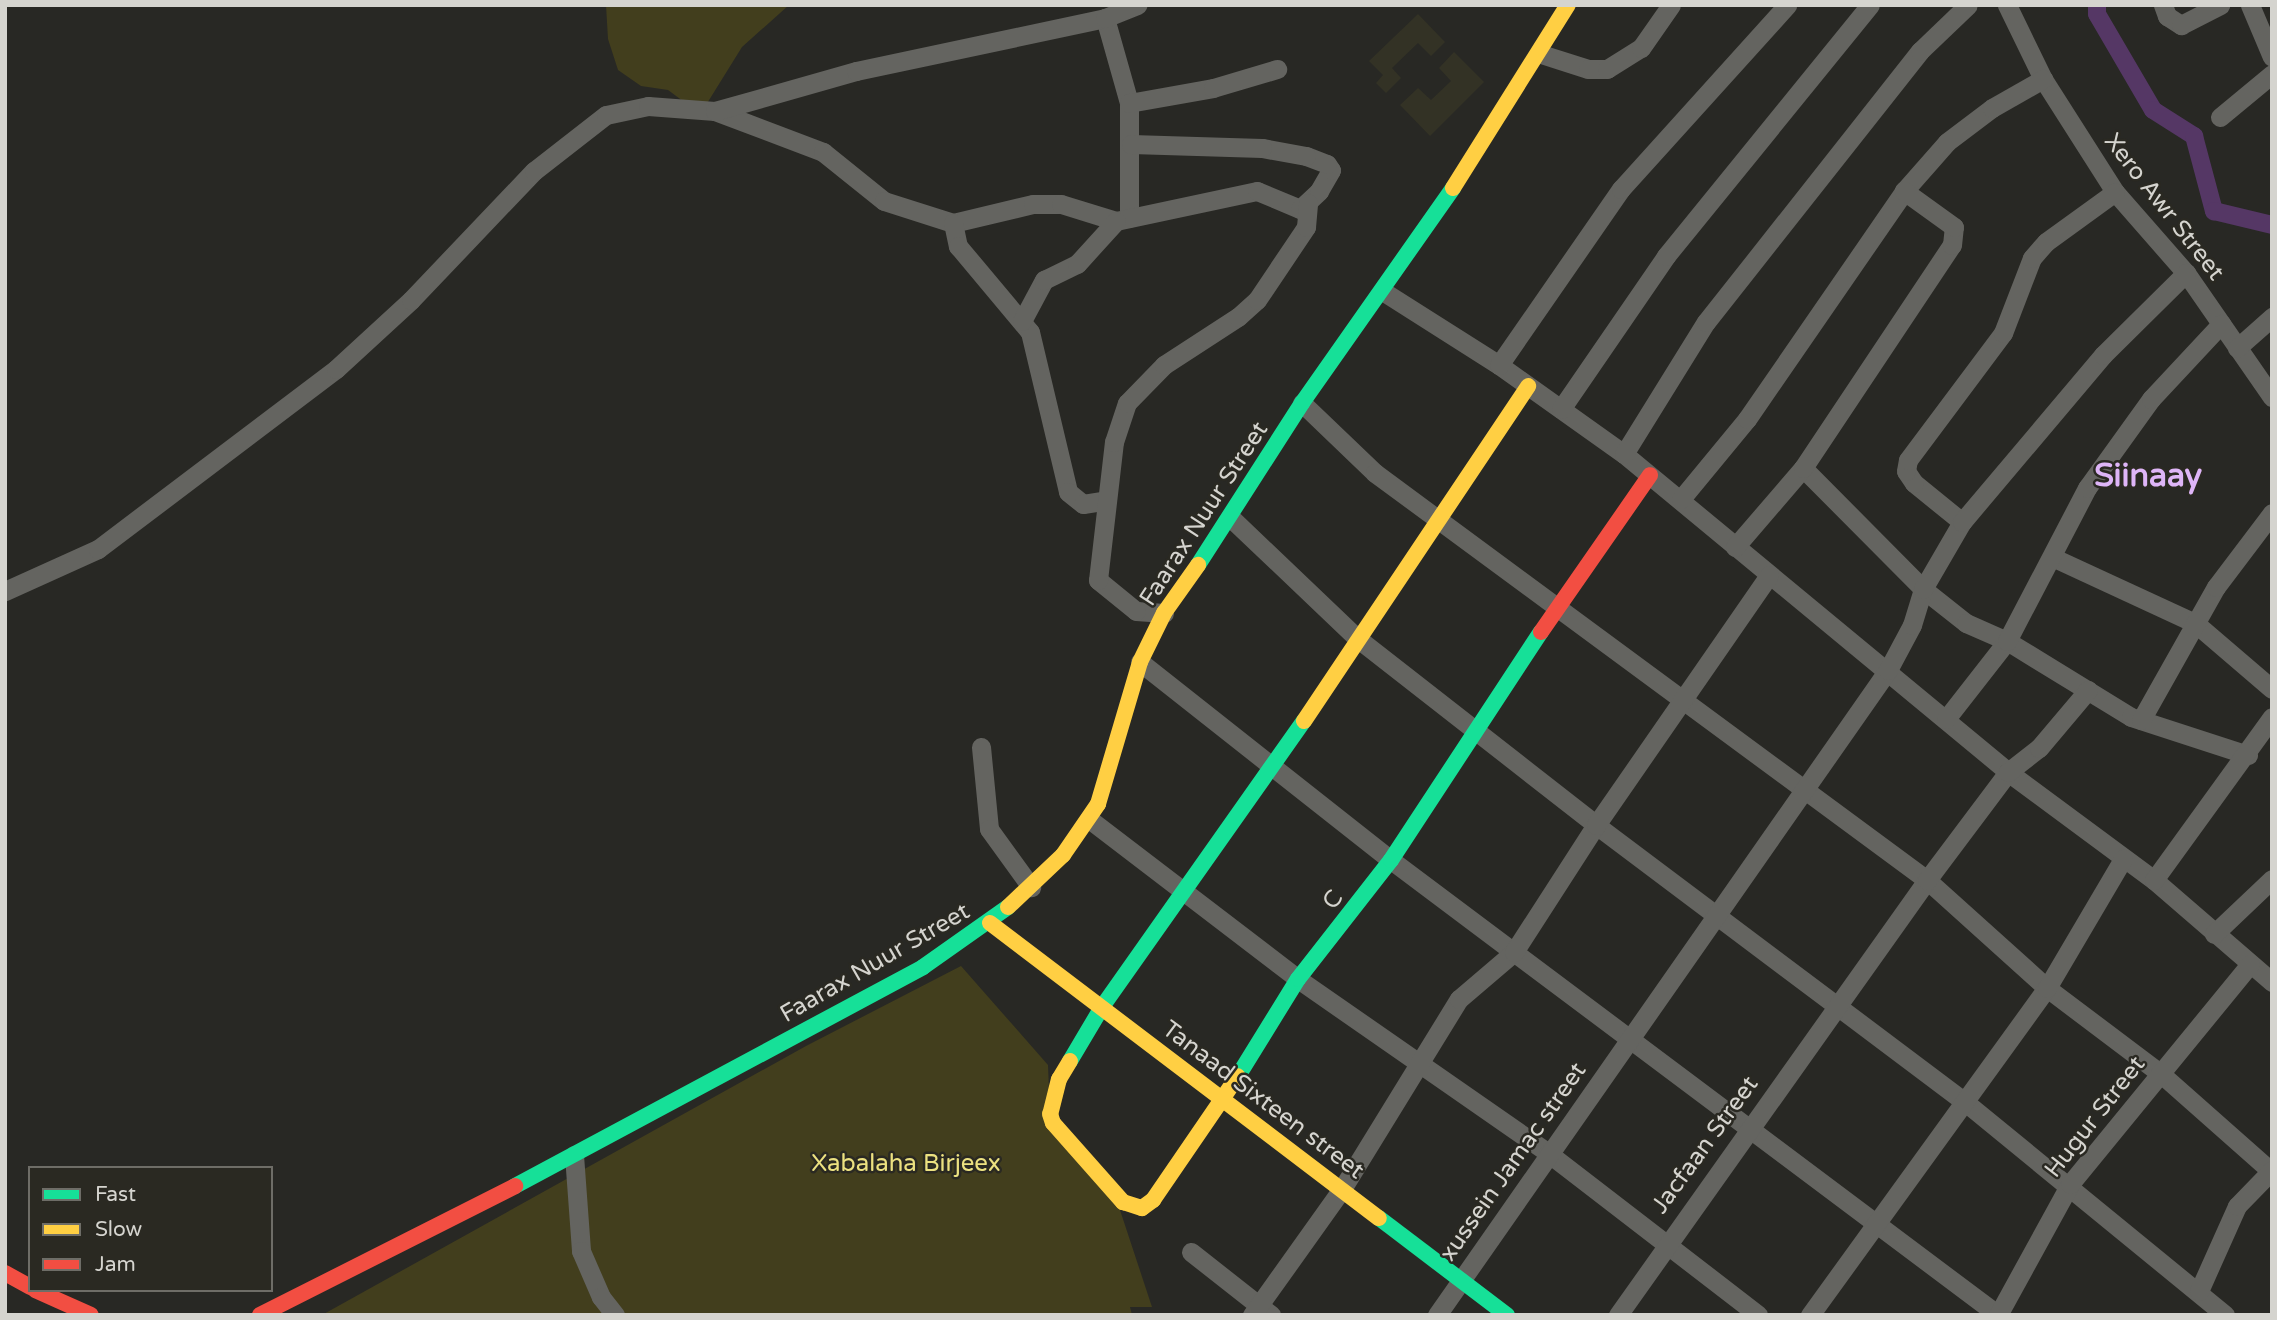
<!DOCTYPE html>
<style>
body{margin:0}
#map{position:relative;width:2277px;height:1320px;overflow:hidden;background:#282824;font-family:"Varela Round",sans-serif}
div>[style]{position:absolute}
.built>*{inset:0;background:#333225}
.green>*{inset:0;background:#423e1d}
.canal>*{height:18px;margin:-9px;padding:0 9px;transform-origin:9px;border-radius:9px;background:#553765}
.street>*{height:19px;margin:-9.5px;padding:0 9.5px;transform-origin:9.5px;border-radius:9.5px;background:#646460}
.fast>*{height:16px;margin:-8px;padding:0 8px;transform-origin:8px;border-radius:8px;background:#16e098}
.slow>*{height:16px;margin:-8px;padding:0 8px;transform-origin:8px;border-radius:8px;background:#ffcf43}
.jam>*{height:16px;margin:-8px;padding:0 8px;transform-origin:8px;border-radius:8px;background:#f24e42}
span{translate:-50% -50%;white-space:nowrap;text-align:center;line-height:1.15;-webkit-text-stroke:5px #2a2922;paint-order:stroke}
.street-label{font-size:24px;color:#d5d4cf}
.park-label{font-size:24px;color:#ece180}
.district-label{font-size:32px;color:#deb5f7;font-weight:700}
.frame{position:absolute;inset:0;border:7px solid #d5d4cf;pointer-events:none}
.legend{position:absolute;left:28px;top:1166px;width:245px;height:126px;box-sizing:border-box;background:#2a2922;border:2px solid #6e6d67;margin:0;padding:9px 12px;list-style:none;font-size:21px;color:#d5d4cf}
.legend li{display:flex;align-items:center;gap:14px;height:35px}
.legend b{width:35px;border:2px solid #6e6d67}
</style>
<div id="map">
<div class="built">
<i style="clip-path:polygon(1418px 14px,1445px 42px,1431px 56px,1418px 43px,1392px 68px,1401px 78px,1386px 93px,1376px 83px,1383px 75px,1369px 61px)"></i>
<i style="clip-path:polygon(1454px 52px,1484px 82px,1430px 136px,1400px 105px,1418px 88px,1431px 100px,1451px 81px,1439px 68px)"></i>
</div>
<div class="green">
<i style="clip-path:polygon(606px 5px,789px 5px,742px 47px,706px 105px,691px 107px,668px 90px,641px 86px,618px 70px,608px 39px)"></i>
<i style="clip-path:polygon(961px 966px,1048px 1065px,1050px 1114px,1120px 1210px,1152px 1307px,1130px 1307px,1132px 1315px,322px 1315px,806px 1046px)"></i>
</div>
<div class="canal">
<i style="left:2097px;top:5px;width:9px;rotate:90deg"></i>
<i style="left:2097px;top:14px;width:111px;rotate:59.7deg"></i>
<i style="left:2153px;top:110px;width:49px;rotate:32.4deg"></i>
<i style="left:2194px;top:136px;width:78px;rotate:75.1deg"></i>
<i style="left:2214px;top:211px;width:60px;rotate:13.6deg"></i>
</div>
<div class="street">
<i style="left:2007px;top:5px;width:82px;rotate:64.1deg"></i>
<i style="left:2043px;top:79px;width:134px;rotate:57.5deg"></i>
<i style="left:2115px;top:192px;width:108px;rotate:48.8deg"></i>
<i style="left:2186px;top:273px;width:151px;rotate:55.3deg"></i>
<i style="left:2163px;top:5px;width:12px;rotate:70deg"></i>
<i style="left:2167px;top:16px;width:17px;rotate:33deg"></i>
<i style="left:2181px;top:25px;width:44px;rotate:-27.1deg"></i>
<i style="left:2250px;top:5px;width:56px;rotate:67.1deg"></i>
<i style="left:1105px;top:18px;width:88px;rotate:74.2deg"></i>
<i style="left:1129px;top:103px;width:115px;rotate:90deg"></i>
<i style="left:1541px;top:54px;width:49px;rotate:17.7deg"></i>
<i style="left:1588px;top:69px;width:19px"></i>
<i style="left:1607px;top:69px;width:40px;rotate:-32deg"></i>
<i style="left:1641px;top:48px;width:52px;rotate:-55.1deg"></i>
<i style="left:1129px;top:103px;width:85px;rotate:-10.1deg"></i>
<i style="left:1213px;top:88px;width:67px;rotate:-16.5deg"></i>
<i style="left:715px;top:111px;width:116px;rotate:20.8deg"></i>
<i style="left:823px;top:152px;width:78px;rotate:38.8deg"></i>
<i style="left:884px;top:201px;width:72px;rotate:17.7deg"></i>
<i style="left:953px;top:223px;width:82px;rotate:-13.4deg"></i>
<i style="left:1033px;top:204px;width:28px"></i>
<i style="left:1061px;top:204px;width:58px;rotate:17.2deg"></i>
<i style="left:1116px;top:221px;width:144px;rotate:-12deg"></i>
<i style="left:1257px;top:191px;width:47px;rotate:22.7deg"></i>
<i style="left:1300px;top:209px;width:26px;rotate:-43deg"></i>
<i style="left:1319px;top:191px;width:24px;rotate:-60deg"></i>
<i style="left:1331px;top:170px;width:7px;rotate:-124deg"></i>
<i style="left:1327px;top:164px;width:22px;rotate:-159deg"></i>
<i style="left:1306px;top:156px;width:45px;rotate:-169.7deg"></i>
<i style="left:1262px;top:148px;width:131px;rotate:-178.3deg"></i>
<i style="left:2220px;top:117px;width:67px;rotate:-39.6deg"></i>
<i style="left:953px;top:223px;width:24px;rotate:78deg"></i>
<i style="left:958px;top:246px;width:112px;rotate:50.1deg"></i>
<i style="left:1030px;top:332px;width:164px;rotate:76.6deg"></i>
<i style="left:1068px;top:492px;width:19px;rotate:39deg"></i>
<i style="left:1083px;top:504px;width:24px;rotate:-9deg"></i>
<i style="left:1384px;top:292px;width:136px;rotate:32.4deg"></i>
<i style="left:1499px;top:365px;width:153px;rotate:35.5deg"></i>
<i style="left:1624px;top:454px;width:499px;rotate:39.6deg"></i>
<i style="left:2008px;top:772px;width:182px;rotate:36.5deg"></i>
<i style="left:2154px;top:880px;width:156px;rotate:40.8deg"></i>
<i style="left:1022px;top:321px;width:47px;rotate:-61.8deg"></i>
<i style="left:1044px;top:280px;width:37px;rotate:-26deg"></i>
<i style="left:1077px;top:264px;width:58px;rotate:-47.8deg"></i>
<i style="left:2237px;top:348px;width:47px;rotate:-41.5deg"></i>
<i style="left:1499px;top:365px;width:214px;rotate:-55.3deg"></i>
<i style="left:1621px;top:189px;width:248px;rotate:-47.9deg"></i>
<i style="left:1302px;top:403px;width:101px;rotate:43.8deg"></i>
<i style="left:1375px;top:473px;width:686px;rotate:36.4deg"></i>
<i style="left:1927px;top:880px;width:161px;rotate:42deg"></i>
<i style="left:2047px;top:988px;width:141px;rotate:37deg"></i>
<i style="left:2160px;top:1073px;width:149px;rotate:41.5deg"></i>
<i style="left:1561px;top:409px;width:186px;rotate:-55.5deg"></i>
<i style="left:1666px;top:256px;width:323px;rotate:-50.9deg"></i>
<i style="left:1624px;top:454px;width:155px;rotate:-58.2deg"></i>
<i style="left:1706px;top:322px;width:345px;rotate:-51.7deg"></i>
<i style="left:1920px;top:51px;width:66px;rotate:-43.8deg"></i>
<i style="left:1803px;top:468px;width:170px;rotate:45.2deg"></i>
<i style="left:1923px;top:589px;width:55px;rotate:38.3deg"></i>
<i style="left:1966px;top:623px;width:45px;rotate:23.7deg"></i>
<i style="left:2007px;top:641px;width:145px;rotate:31.5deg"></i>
<i style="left:2131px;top:717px;width:123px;rotate:18deg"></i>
<i style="left:1681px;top:499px;width:104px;rotate:-50.5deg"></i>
<i style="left:1747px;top:419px;width:277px;rotate:-55.4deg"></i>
<i style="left:1904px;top:191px;width:65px;rotate:-48.7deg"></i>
<i style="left:1947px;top:142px;width:56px;rotate:-37.1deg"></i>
<i style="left:1992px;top:108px;width:59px;rotate:-29.6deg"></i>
<i style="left:1232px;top:519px;width:173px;rotate:43.6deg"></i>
<i style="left:1357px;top:638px;width:303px;rotate:38deg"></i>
<i style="left:1596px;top:825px;width:461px;rotate:36.9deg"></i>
<i style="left:1965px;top:1102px;width:336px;rotate:39.3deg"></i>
<i style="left:1962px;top:522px;width:62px;rotate:-140.9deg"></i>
<i style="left:1914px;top:483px;width:14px;rotate:-124deg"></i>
<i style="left:1906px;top:471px;width:11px;rotate:-80deg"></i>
<i style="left:1908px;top:460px;width:159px;rotate:-53.2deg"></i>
<i style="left:2003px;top:333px;width:80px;rotate:-68.9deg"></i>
<i style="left:2032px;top:258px;width:21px;rotate:-49deg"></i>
<i style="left:2046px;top:242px;width:85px;rotate:-35.9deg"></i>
<i style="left:1735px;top:547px;width:104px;rotate:-49.3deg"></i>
<i style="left:1803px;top:468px;width:268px;rotate:-56.3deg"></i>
<i style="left:1952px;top:245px;width:18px;rotate:-84deg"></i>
<i style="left:1954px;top:227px;width:62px;rotate:-144.2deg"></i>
<i style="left:2052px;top:557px;width:157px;rotate:24.8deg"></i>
<i style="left:2195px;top:623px;width:101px;rotate:40.6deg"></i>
<i style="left:5px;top:591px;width:102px;rotate:-24.3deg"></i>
<i style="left:98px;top:549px;width:298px;rotate:-37.1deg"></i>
<i style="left:336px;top:369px;width:102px;rotate:-42.6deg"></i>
<i style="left:411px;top:300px;width:178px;rotate:-46.4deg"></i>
<i style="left:534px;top:171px;width:91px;rotate:-37.9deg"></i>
<i style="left:606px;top:115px;width:43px;rotate:-12.1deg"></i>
<i style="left:648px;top:106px;width:67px;rotate:4.3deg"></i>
<i style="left:715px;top:111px;width:147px;rotate:-15.8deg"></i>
<i style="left:856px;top:71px;width:255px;rotate:-12deg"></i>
<i style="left:1105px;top:18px;width:35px;rotate:-22deg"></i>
<i style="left:1164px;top:613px;width:28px;rotate:-176deg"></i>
<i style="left:1136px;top:611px;width:49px;rotate:-140.8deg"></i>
<i style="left:1098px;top:580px;width:139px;rotate:-83.4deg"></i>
<i style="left:1114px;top:442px;width:41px;rotate:-71.6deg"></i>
<i style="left:1127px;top:403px;width:53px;rotate:-45.8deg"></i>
<i style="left:1164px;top:365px;width:88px;rotate:-33deg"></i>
<i style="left:1238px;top:317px;width:25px;rotate:-42deg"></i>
<i style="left:1257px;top:300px;width:88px;rotate:-56.1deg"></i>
<i style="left:1306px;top:227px;width:24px;rotate:-85deg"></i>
<i style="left:1140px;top:662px;width:320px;rotate:38.3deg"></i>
<i style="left:1391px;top:860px;width:759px;rotate:36.85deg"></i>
<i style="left:1998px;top:1315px;width:149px;rotate:-61.2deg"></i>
<i style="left:2070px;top:1184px;width:284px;rotate:-50.7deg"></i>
<i style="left:1946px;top:719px;width:99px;rotate:-52deg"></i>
<i style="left:2007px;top:641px;width:173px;rotate:-62.4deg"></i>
<i style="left:2087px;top:488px;width:110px;rotate:-54.3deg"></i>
<i style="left:2151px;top:399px;width:103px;rotate:-47deg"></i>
<i style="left:2141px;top:720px;width:153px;rotate:-60.6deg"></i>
<i style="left:2216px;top:587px;width:93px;rotate:-52.9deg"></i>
<i style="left:981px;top:747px;width:82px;rotate:84.4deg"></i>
<i style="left:989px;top:829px;width:72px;rotate:54.1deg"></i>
<i style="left:1089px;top:819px;width:263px;rotate:37.4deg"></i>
<i style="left:1298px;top:979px;width:305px;rotate:34.8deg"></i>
<i style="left:1548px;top:1153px;width:265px;rotate:37.6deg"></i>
<i style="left:2154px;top:880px;width:201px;rotate:-54.1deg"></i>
<i style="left:2214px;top:934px;width:80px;rotate:-43.5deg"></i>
<i style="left:574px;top:1155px;width:96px;rotate:85.8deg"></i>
<i style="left:581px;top:1251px;width:50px;rotate:66.5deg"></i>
<i style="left:601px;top:1297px;width:23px;rotate:52deg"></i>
<i style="left:1191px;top:1252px;width:102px;rotate:38.2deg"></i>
<i style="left:2199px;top:1291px;width:93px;rotate:-65.9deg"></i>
<i style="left:2237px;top:1206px;width:50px;rotate:-45.8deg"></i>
<i style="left:1252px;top:1315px;width:155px;rotate:-54.5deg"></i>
<i style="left:1342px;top:1189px;width:223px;rotate:-58.4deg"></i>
<i style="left:1459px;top:999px;width:72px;rotate:-40.5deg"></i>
<i style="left:1514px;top:952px;width:151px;rotate:-57.2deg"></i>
<i style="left:1596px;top:825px;width:304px;rotate:-55.3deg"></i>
<i style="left:1437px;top:1315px;width:787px;rotate:-55.04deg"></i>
<i style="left:1888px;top:670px;width:51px;rotate:-61.9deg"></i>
<i style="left:1912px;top:625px;width:38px;rotate:-73deg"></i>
<i style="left:1923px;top:589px;width:78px;rotate:-59.8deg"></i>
<i style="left:1962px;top:522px;width:219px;rotate:-49.8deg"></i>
<i style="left:2103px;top:355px;width:117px;rotate:-44.7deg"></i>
<i style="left:1618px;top:1315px;width:534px;rotate:-54.61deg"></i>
<i style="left:1927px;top:880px;width:135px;rotate:-53.1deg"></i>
<i style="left:2008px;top:772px;width:39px;rotate:-38deg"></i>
<i style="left:2039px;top:748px;width:76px;rotate:-49.8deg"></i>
<i style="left:1810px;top:1315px;width:404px;rotate:-54.1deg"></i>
<i style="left:2047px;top:988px;width:150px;rotate:-59.5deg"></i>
</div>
<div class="fast">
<i style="left:1198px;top:565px;width:193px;rotate:-57.3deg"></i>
<i style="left:1302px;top:403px;width:263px;rotate:-54.9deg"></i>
<i style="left:1070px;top:1061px;width:63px;rotate:-59.3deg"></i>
<i style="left:1102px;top:1007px;width:350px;rotate:-54.8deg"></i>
<i style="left:1238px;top:1076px;width:114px;rotate:-58.3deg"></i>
<i style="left:1298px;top:979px;width:151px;rotate:-52deg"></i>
<i style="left:1391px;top:860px;width:273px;rotate:-56.7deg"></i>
<i style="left:515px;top:1186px;width:463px;rotate:-28.2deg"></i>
<i style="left:923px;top:967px;width:104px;rotate:-35.2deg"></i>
<i style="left:1379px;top:1218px;width:161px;rotate:37.2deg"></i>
</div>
<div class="slow">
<i style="left:1453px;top:188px;width:216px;rotate:-57.9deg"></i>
<i style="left:1304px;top:721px;width:403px;rotate:-56.2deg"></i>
<i style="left:1008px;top:907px;width:76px;rotate:-43.4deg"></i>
<i style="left:1063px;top:855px;width:62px;rotate:-55.5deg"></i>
<i style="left:1098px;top:804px;width:148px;rotate:-73.5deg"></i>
<i style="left:1140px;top:662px;width:55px;rotate:-63.9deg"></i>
<i style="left:1164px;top:613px;width:59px;rotate:-54.7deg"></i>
<i style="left:990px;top:923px;width:488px;rotate:37.2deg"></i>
<i style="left:1070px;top:1061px;width:21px;rotate:121deg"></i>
<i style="left:1059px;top:1079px;width:36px;rotate:104deg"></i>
<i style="left:1050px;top:1114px;width:9px;rotate:72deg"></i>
<i style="left:1053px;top:1123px;width:106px;rotate:48.5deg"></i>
<i style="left:1123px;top:1202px;width:20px;rotate:18deg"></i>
<i style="left:1142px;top:1208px;width:14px;rotate:-36deg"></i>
<i style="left:1153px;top:1200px;width:150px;rotate:-55.6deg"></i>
</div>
<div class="jam">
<i style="left:1541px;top:632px;width:191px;rotate:-55.2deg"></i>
<i style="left:5px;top:1273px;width:29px;rotate:29deg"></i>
<i style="left:35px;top:1290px;width:61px;rotate:24.1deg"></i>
<i style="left:260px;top:1315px;width:286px;rotate:-26.8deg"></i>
</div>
<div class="street-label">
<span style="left:2164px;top:207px;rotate:52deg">Xero Awr Street</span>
<span style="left:1204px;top:514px;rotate:-57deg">Faarax Nuur Street</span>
<span style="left:1333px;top:900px;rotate:-52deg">C</span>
<span style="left:875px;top:963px;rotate:-30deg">Faarax Nuur Street</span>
<span style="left:1263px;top:1100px;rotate:37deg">Tanaad Sixteen street</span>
<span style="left:2095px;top:1117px;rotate:-52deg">Hugur Street</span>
<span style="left:1705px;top:1145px;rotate:-54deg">Jacfaan Street</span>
<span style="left:1513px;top:1162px;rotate:-55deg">xussein Jamac street</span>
</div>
<div class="park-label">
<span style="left:906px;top:1164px">Xabalaha Birjeex</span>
</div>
<div class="district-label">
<span style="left:2148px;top:476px">Siinaay</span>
</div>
<div class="frame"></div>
<ul class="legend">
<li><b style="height:9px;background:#16e098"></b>Fast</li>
<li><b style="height:9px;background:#ffcf43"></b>Slow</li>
<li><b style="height:9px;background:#f24e42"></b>Jam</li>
</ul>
</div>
